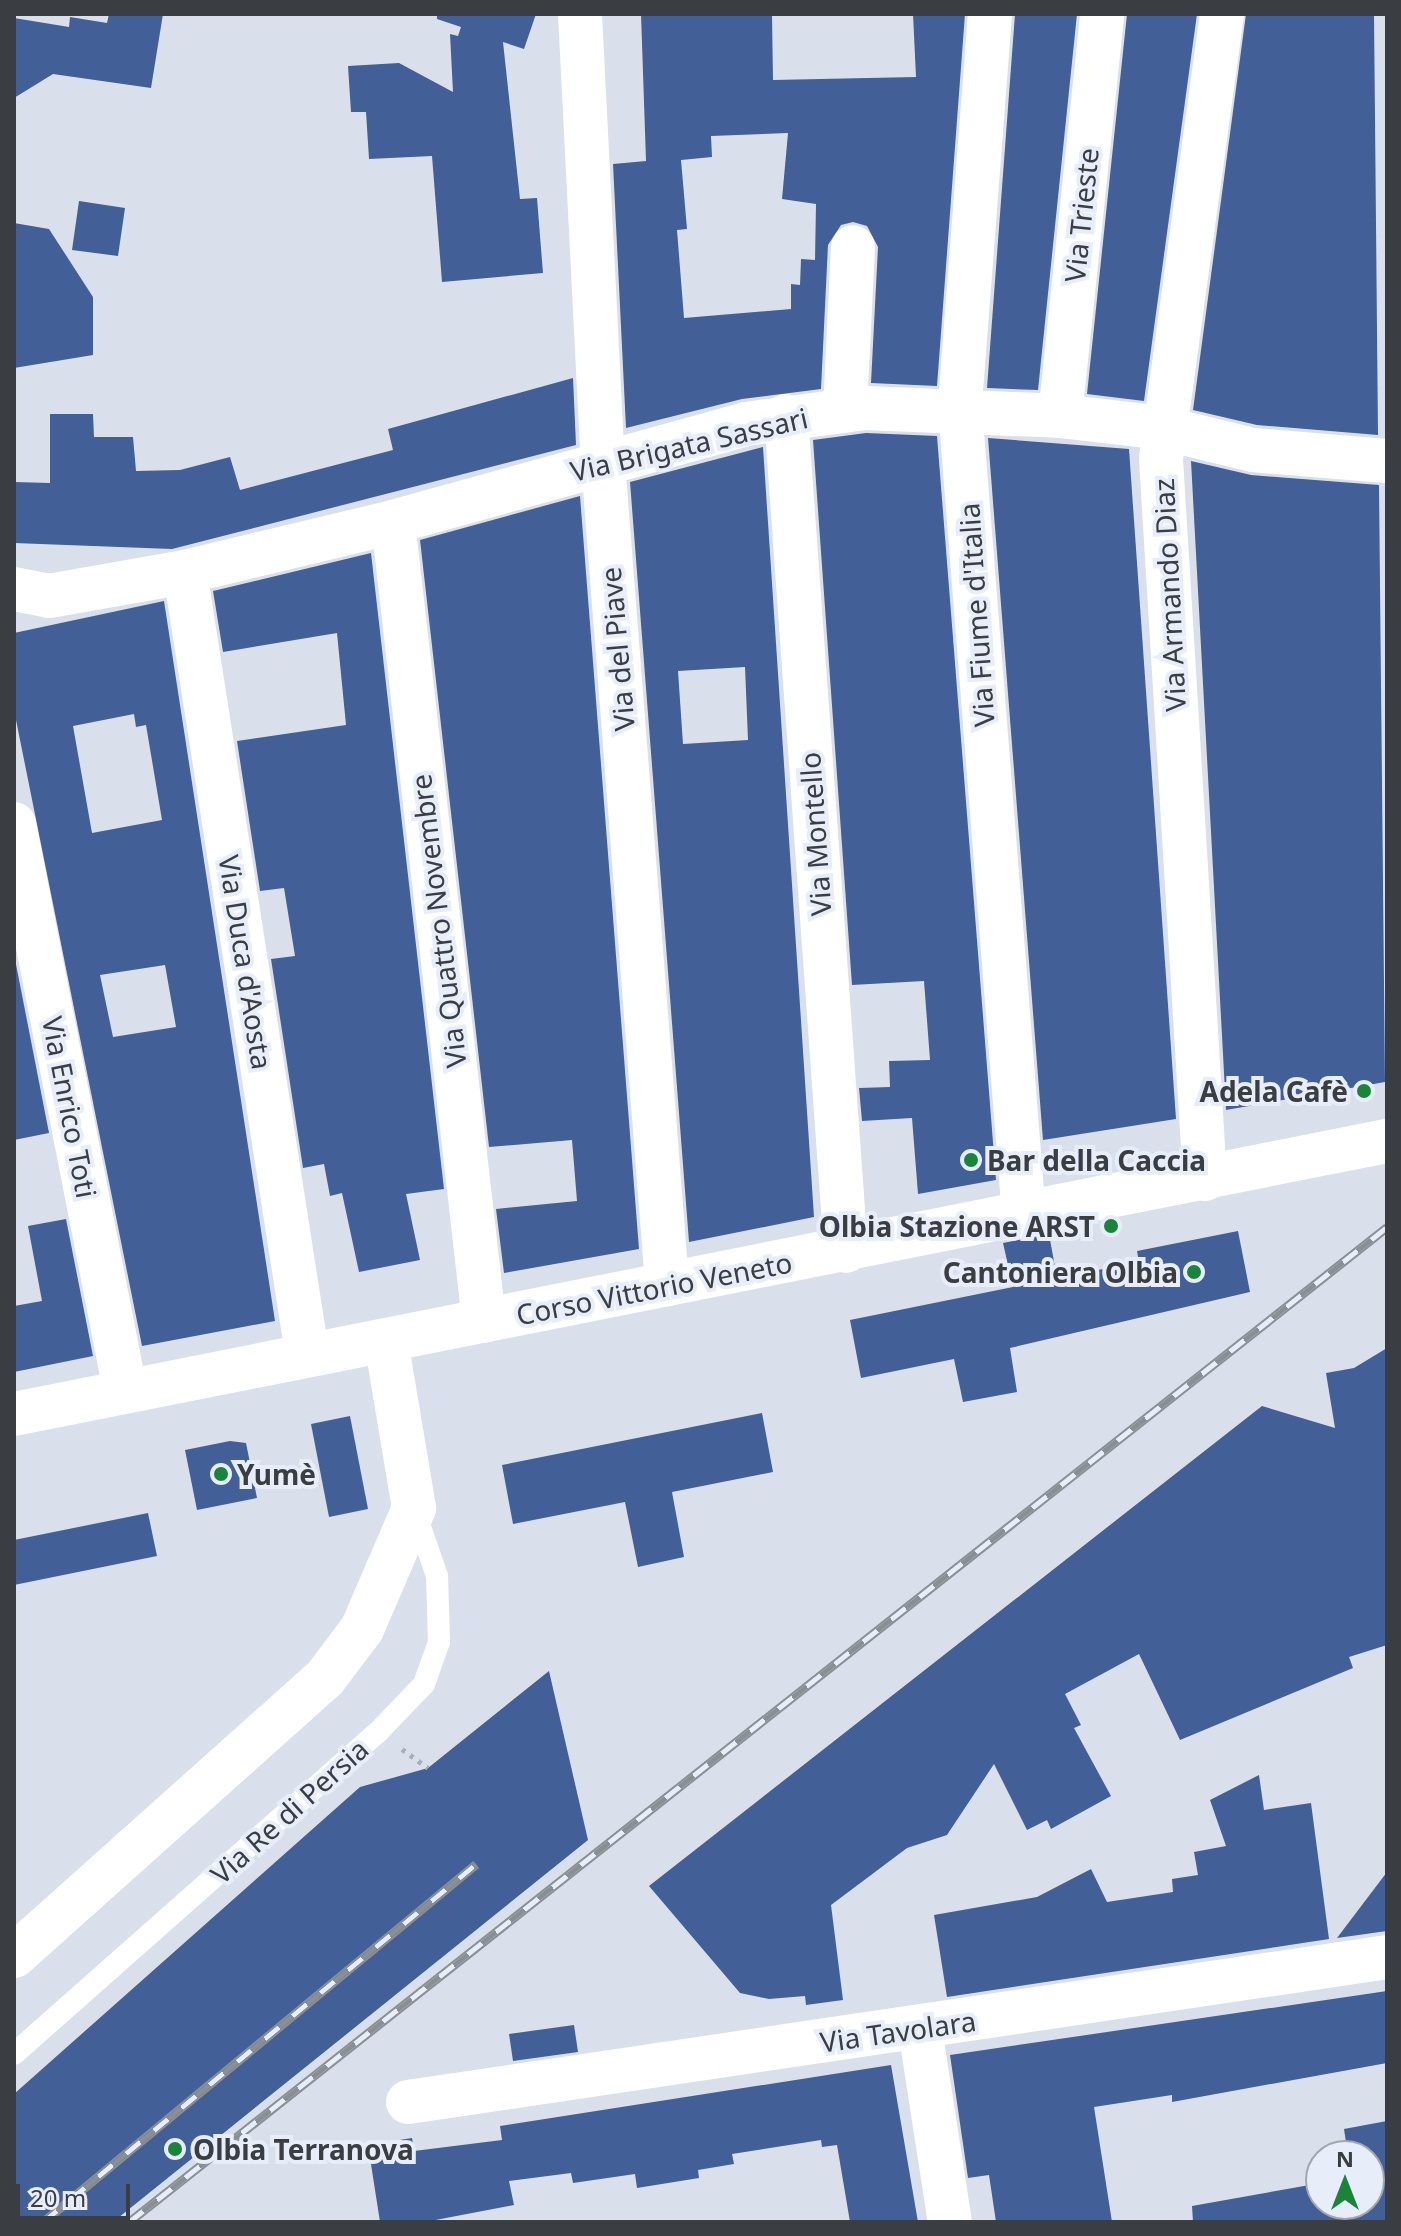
<!DOCTYPE html>
<meta charset="utf-8">
<style>
body{margin:0}
#map{position:relative;width:1401px;height:2236px;overflow:hidden;background:#dae0eb;font-family:"Noto Sans",sans-serif}
div>[style]{position:absolute}
.building>*{inset:0;background:#425f98}
.path>*{height:5px;margin-top:-2.5px;transform-origin:0;background:repeating-linear-gradient(90deg,#aaafb7 0 4px,transparent 0 10px)}
.lane>*{height:22px;margin:-11px;padding:0 11px;transform-origin:11px;border-radius:11px;background:#fff}
.street>*{height:44px;margin:-22px;padding:0 22px;transform-origin:22px;border-radius:22px;background:#fff}
.secondary>*{height:44px;margin:-22px;padding:0 22px;transform-origin:22px;border-radius:22px;background:#fff}
.rail>*{height:9px;margin-top:-4.5px;transform-origin:0;background:repeating-linear-gradient(90deg,#e7edf9 0 18px,#8a8f96 0 36px);box-sizing:border-box;border-block:2px solid #8a8f96}
.dots>*{width:22px;height:22px;translate:-50% -50%;box-sizing:border-box;border:4px solid #e7edf9;border-radius:50%}
span{translate:-50% -50%;white-space:nowrap;text-align:center;line-height:1.15;-webkit-text-stroke:8px #e7edf9;paint-order:stroke}
.street-label{font-size:28px;color:#3a3d41}
.poi-label{font-size:28px;color:#3a3d41;font-weight:700}
.right{translate:-100% -50%;text-align:right}
.left{translate:0 -50%;text-align:left}
.frame{position:absolute;inset:0;border:16px solid #3a3d41;pointer-events:none}
.north{position:absolute;left:1305px;top:2140px;width:80px;height:80px;box-sizing:border-box;background:#e7edf9;border:2px solid #a2a7af;border-radius:50%;rotate:0deg;font-size:22px;font-weight:700;line-height:32px;text-align:center;color:#3a3d41}
.north::after{content:'';display:block;margin:auto;width:28px;height:36px;background:#19843a;clip-path:polygon(50% 0,100% 100%,50% 72%,0 100%)}
.scale{position:absolute;left:16px;top:2184px;width:114px;height:36px;box-sizing:border-box;border:4px solid #3a3d41;border-top:0;padding-left:10px;font-size:24px;line-height:28px;white-space:nowrap;color:#3a3d41;-webkit-text-stroke:6px #e7edf9;paint-order:stroke}
</style>
<div id="map">
<div class="building">
<i style="clip-path:polygon(109px 14px,163px 14px,151px 88px,53px 74px,14px 98px,14px 18px,69px 27px,70px 17px,107px 23px)"></i>
<i style="clip-path:polygon(437px 14px,536px 14px,524px 49px,503px 42px,520px 199px,537px 198px,543px 273px,442px 282px,432px 156px,369px 159px,366px 112px,351px 112px,348px 66px,399px 63px,453px 92px,450px 34px,458px 36px,461px 27px,437px 19px)"></i>
<i style="clip-path:polygon(evenodd,641px 14px,772px 14px,773px 80px,916px 77px,913px 14px,965px 14px,937px 386px,871px 383px,878px 247px,867px 226px,853px 222px,841px 225px,828px 245px,821px 389px,742px 399px,626px 428px,613px 164px,646px 161px,641px 14px,788px 133px,782px 199px,816px 204px,815px 260px,801px 259px,800px 285px,791px 284px,791px 309px,684px 318px,677px 230px,687px 229px,681px 160px,712px 157px,711px 136px,788px 133px)"></i>
<i style="clip-path:polygon(1015px 14px,1077px 14px,1038px 390px,987px 388px)"></i>
<i style="clip-path:polygon(1127px 14px,1197px 14px,1144px 401px,1087px 394px)"></i>
<i style="clip-path:polygon(1246px 14px,1374px 14px,1378px 435px,1257px 425px,1193px 410px)"></i>
<i style="clip-path:polygon(79px 201px,125px 208px,118px 256px,72px 250px)"></i>
<i style="clip-path:polygon(14px 223px,49px 229px,93px 297px,93px 355px,14px 368px)"></i>
<i style="clip-path:polygon(573px 378px,576px 445px,172px 549px,14px 543px,14px 482px,50px 483px,50px 414px,93px 414px,94px 437px,133px 437px,136px 471px,180px 470px,230px 457px,240px 490px,393px 450px,388px 429px)"></i>
<i style="clip-path:polygon(866px 433px,937px 436px,996px 1180px,918px 1194px,912px 1118px,862px 1121px,859px 1088px,890px 1087px,889px 1061px,930px 1060px,924px 981px,852px 985px,813px 440px)"></i>
<i style="clip-path:polygon(988px 438px,1129px 449px,1176px 1119px,1043px 1140px)"></i>
<i style="clip-path:polygon(evenodd,763px 447px,814px 1217px,689px 1242px,630px 482px,763px 447px,745px 667px,748px 740px,683px 744px,678px 671px,745px 667px)"></i>
<i style="clip-path:polygon(1191px 461px,1251px 475px,1379px 485px,1385px 1082px,1226px 1110px)"></i>
<i style="clip-path:polygon(580px 496px,639px 1249px,504px 1273px,496px 1209px,577px 1201px,572px 1140px,489px 1147px,420px 540px)"></i>
<i style="clip-path:polygon(371px 553px,444px 1189px,406px 1194px,420px 1260px,359px 1272px,342px 1193px,330px 1196px,324px 1164px,303px 1168px,271px 959px,295px 956px,284px 888px,260px 891px,237px 741px,346px 725px,337px 633px,223px 652px,213px 591px)"></i>
<i style="clip-path:polygon(evenodd,164px 601px,275px 1321px,142px 1346px,14px 710px,14px 633px,164px 601px,134px 714px,136px 727px,146px 725px,162px 820px,92px 833px,73px 726px,134px 714px,164px 601px,165px 965px,176px 1027px,113px 1037px,100px 975px,165px 965px)"></i>
<i style="clip-path:polygon(14px 954px,49px 1133px,14px 1140px)"></i>
<i style="clip-path:polygon(66px 1219px,93px 1356px,14px 1372px,14px 1306px,42px 1301px,28px 1226px)"></i>
<i style="clip-path:polygon(1238px 1231px,1250px 1292px,1010px 1348px,1017px 1392px,963px 1402px,954px 1359px,861px 1378px,850px 1320px,1013px 1287px,1003px 1243px,1049px 1234px,1057px 1278px,1139px 1262px,1137px 1251px)"></i>
<i style="clip-path:polygon(1387px 1348px,1387px 1645px,1349px 1657px,1353px 1668px,1180px 1740px,1139px 1654px,1065px 1694px,1081px 1725px,1074px 1728px,1111px 1796px,1051px 1829px,1047px 1820px,1027px 1830px,994px 1764px,947px 1835px,907px 1848px,831px 1905px,843px 2000px,806px 2005px,805px 1996px,769px 1999px,740px 1993px,649px 1886px,1262px 1406px,1335px 1428px,1326px 1373px,1354px 1368px)"></i>
<i style="clip-path:polygon(762px 1413px,773px 1472px,672px 1492px,684px 1557px,638px 1567px,625px 1502px,513px 1524px,502px 1465px)"></i>
<i style="clip-path:polygon(350px 1416px,368px 1509px,329px 1517px,311px 1424px)"></i>
<i style="clip-path:polygon(230px 1441px,246px 1443px,257px 1498px,197px 1510px,185px 1450px)"></i>
<i style="clip-path:polygon(148px 1513px,157px 1556px,14px 1585px,14px 1540px)"></i>
<i style="clip-path:polygon(549px 1671px,588px 1840px,113px 2222px,14px 2222px,14px 2094px,360px 1787px,428px 1768px)"></i>
<i style="clip-path:polygon(1259px 1775px,1264px 1810px,1311px 1803px,1329px 1939px,947px 1997px,934px 1915px,1037px 1897px,1091px 1869px,1107px 1902px,1173px 1892px,1172px 1879px,1198px 1875px,1194px 1852px,1226px 1846px,1210px 1800px)"></i>
<i style="clip-path:polygon(1387px 1872px,1387px 1931px,1337px 1938px)"></i>
<i style="clip-path:polygon(1387px 1991px,1387px 2063px,1172px 2102px,1172px 2095px,1094px 2107px,1112px 2222px,996px 2222px,989px 2175px,968px 2178px,950px 2055px)"></i>
<i style="clip-path:polygon(574px 2025px,578px 2052px,513px 2061px,509px 2034px)"></i>
<i style="clip-path:polygon(891px 2065px,918px 2222px,850px 2222px,837px 2145px,822px 2147px,821px 2140px,732px 2154px,734px 2164px,698px 2170px,699px 2178px,637px 2188px,635px 2174px,573px 2183px,571px 2173px,509px 2181px,514px 2205px,425px 2222px,380px 2222px,368px 2145px,412px 2138px,414px 2151px,502px 2140px,500px 2126px)"></i>
<i style="clip-path:polygon(1387px 2121px,1387px 2222px,1193px 2222px,1192px 2206px,1321px 2183px,1321px 2204px,1369px 2204px,1369px 2156px,1348px 2156px,1344px 2129px)"></i>
</div>
<div class="path">
<i style="left:402px;top:1749px;width:32px;rotate:36deg"></i>
</div>
<div class="lane">
<i style="left:14px;top:2054px;width:487px;rotate:-41.5deg"></i>
<i style="left:379px;top:1731px;width:65px;rotate:-46.2deg"></i>
<i style="left:424px;top:1684px;width:45px;rotate:-70.3deg"></i>
<i style="left:439px;top:1642px;width:66px;rotate:-91.7deg"></i>
<i style="left:437px;top:1576px;width:68px;rotate:-109deg"></i>
</div>
<div class="street">
<i style="left:580px;top:14px;width:437px;rotate:87.1deg"></i>
<i style="left:602px;top:450px;width:837px;rotate:85.54deg"></i>
<i style="left:990px;top:14px;width:394px;rotate:94.4deg"></i>
<i style="left:960px;top:407px;width:813px;rotate:85.48deg"></i>
<i style="left:845px;top:410px;width:163px;rotate:-87.2deg"></i>
<i style="left:786px;top:416px;width:837px;rotate:85.89deg"></i>
<i style="left:1060px;top:416px;width:404px;rotate:-84deg"></i>
<i style="left:393px;top:522px;width:804px;rotate:83.5deg"></i>
<i style="left:185px;top:572px;width:790px;rotate:81.12deg"></i>
<i style="left:14px;top:824px;width:577px;rotate:78.9deg"></i>
<i style="left:1205px;top:1179px;width:721px;rotate:-93.5deg"></i>
<i style="left:1161px;top:459px;width:449px;rotate:-82.2deg"></i>
<i style="left:14px;top:1956px;width:417px;rotate:-41.8deg"></i>
<i style="left:325px;top:1678px;width:61px;rotate:-52.9deg"></i>
<i style="left:362px;top:1629px;width:132px;rotate:-66.7deg"></i>
<i style="left:414px;top:1508px;width:170px;rotate:-99.5deg"></i>
<i style="left:920px;top:2029px;width:195px;rotate:81.2deg"></i>
<i style="left:408px;top:2102px;width:990px;rotate:-8.42deg"></i>
</div>
<div class="secondary">
<i style="left:14px;top:589px;width:36px;rotate:11deg"></i>
<i style="left:49px;top:596px;width:138px;rotate:-10deg"></i>
<i style="left:185px;top:572px;width:214px;rotate:-13.5deg"></i>
<i style="left:393px;top:522px;width:366px;rotate:-15.5deg"></i>
<i style="left:746px;top:424px;width:120px;rotate:-7.7deg"></i>
<i style="left:865px;top:408px;width:195px;rotate:2.3deg"></i>
<i style="left:1060px;top:416px;width:104px;rotate:6.6deg"></i>
<i style="left:1163px;top:428px;width:93px;rotate:13.7deg"></i>
<i style="left:1253px;top:450px;width:134px;rotate:4.7deg"></i>
<i style="left:14px;top:1414px;width:1400px;rotate:-11.25deg"></i>
</div>
<div class="rail">
<i style="left:43px;top:2222px;width:562px;rotate:-39.58deg"></i>
<i style="left:129px;top:2222px;width:1604px;rotate:-38.34deg"></i>
</div>
<div class="dots">
<i style="left:1364px;top:1091px;background:#19843a"></i>
<i style="left:971px;top:1160px;background:#19843a"></i>
<i style="left:1111px;top:1226px;background:#19843a"></i>
<i style="left:1194px;top:1272px;background:#19843a"></i>
<i style="left:221px;top:1474px;background:#19843a"></i>
<i style="left:175px;top:2149px;background:#19843a"></i>
</div>
<div class="street-label">
<span style="left:1081px;top:215px;rotate:-84deg">Via Trieste</span>
<span style="left:689px;top:444px;rotate:-13deg">Via Brigata Sassari</span>
<span style="left:1169px;top:595px;rotate:-93deg">Via Armando Diaz</span>
<span style="left:976px;top:615px;rotate:-94deg">Via Fiume d'Italia</span>
<span style="left:617px;top:649px;rotate:-95deg">Via del Piave</span>
<span style="left:815px;top:834px;rotate:-94deg">Via Montello</span>
<span style="left:438px;top:921px;rotate:-97deg">Via Quattro Novembre</span>
<span style="left:246px;top:962px;rotate:81deg">Via Duca d'Aosta</span>
<span style="left:70px;top:1107px;rotate:79deg">Via Enrico Toti</span>
<span style="left:654px;top:1288px;rotate:-11deg">Corso Vittorio Veneto</span>
<span style="left:289px;top:1811px;rotate:-42deg">Via Re di Persia</span>
<span style="left:898px;top:2031px;rotate:-8deg">Via Tavolara</span>
</div>
<div class="poi-label">
<span class="right" style="left:1348px;top:1091px">Adela Cafè</span>
<span class="left" style="left:987px;top:1160px">Bar della Caccia</span>
<span class="right" style="left:1095px;top:1226px">Olbia Stazione ARST</span>
<span class="right" style="left:1178px;top:1272px">Cantoniera Olbia</span>
<span class="left" style="left:237px;top:1474px">Yumè</span>
<span class="left" style="left:193px;top:2149px">Olbia Terranova</span>
</div>
<div class="frame"></div>
<div class="north">N</div>
<div class="scale">20 m</div>
</div>
